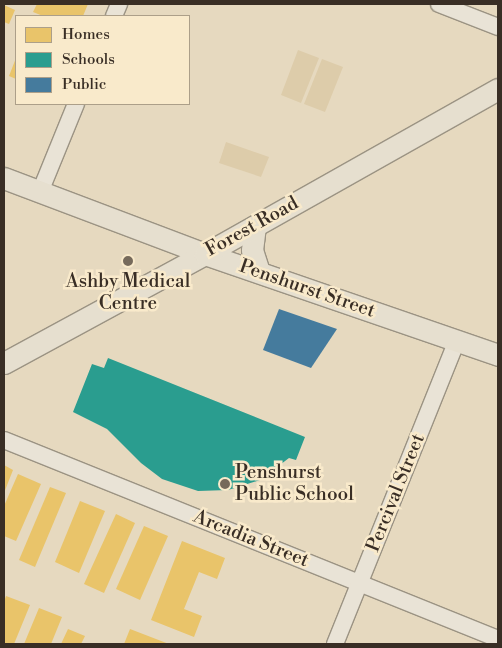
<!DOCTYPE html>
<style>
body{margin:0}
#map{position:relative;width:502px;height:648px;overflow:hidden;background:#e6d9bf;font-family:"Libre Bodoni",serif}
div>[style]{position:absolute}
.green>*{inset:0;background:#dca}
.homes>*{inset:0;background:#e9c46a}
.schools>*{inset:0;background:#2a9d8f}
.public>*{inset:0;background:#457b9d}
.roads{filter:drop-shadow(1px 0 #9b9383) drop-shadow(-1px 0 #9b9383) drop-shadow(0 1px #9b9383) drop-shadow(0 -1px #9b9383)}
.minor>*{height:16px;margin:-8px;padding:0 8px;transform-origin:8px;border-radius:8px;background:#e9e3d6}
.major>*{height:21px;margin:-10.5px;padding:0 10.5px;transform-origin:10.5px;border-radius:10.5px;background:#e6dfcf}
.dots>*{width:14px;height:14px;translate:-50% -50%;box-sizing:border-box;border:2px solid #f9eacb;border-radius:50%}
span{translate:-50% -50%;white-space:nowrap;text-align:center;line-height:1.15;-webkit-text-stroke:5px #f9eacb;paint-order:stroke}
.street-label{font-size:19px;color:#392e25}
.poi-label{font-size:19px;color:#392e25}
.left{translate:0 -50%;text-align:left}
.frame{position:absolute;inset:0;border:5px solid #392e25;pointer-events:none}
.legend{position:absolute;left:15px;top:15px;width:175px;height:90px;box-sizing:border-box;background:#f9eacb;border:1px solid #ac9f89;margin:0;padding:6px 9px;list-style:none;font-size:15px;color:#392e25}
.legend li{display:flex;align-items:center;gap:10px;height:25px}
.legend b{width:25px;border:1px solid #ac9f89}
</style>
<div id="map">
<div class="green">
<i style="clip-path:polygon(298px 50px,319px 58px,301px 103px,281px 95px)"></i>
<i style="clip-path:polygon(322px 59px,343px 67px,325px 112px,304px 104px)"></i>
<i style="clip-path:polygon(226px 142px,269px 157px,261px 177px,219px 163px)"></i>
</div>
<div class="homes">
<i style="clip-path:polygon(37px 4px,88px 4px,83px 16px,43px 16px,33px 12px)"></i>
<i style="clip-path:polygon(4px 5px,15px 10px,9px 24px,4px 22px)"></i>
<i style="clip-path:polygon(16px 58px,16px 79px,9px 76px)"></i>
<i style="clip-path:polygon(4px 465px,13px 470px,4px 493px)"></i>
<i style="clip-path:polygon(18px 474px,41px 484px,16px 541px,4px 536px,4px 506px)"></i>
<i style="clip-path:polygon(50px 487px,66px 493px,35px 567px,19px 560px)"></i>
<i style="clip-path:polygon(80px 501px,105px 511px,79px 573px,55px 562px)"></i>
<i style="clip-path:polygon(116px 514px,135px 523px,104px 593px,84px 584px)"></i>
<i style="clip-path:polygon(144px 526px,168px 536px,140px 600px,116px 589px)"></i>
<i style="clip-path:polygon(182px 541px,225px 558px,217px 579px,199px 572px,184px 609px,202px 616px,194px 637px,151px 620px)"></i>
<i style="clip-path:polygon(6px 596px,30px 605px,14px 644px,4px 644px,4px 602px)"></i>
<i style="clip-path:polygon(39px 608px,62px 617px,51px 644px,24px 644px)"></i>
<i style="clip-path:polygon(68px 629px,85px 636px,81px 644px,61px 644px)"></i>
<i style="clip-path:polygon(130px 629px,169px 644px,124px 644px)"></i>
</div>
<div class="schools">
<i style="clip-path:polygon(108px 358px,305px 437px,296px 460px,289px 458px,260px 480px,228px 490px,198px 491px,162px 479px,141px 463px,107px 429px,73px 412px,92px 364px,104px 368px)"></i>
</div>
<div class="public">
<i style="clip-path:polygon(279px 309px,337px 329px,311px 368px,263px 350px)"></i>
</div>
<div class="roads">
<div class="minor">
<i style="left:439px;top:4px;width:63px;rotate:21.3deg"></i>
<i style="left:114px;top:16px;width:13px;rotate:-67deg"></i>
<i style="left:40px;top:192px;width:95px;rotate:-67.8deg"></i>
<i style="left:4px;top:440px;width:533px;rotate:21.94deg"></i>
<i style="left:335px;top:644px;width:327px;rotate:-68.1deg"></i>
</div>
<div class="major">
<i style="left:4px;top:178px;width:215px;rotate:20.7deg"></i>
<i style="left:205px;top:254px;width:310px;rotate:19deg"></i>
<i style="left:255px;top:226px;width:24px;rotate:97deg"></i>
<i style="left:252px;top:250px;width:23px;rotate:72deg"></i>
<i style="left:4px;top:363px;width:229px;rotate:-28.5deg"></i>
<i style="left:205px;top:254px;width:336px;rotate:-29.4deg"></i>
</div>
</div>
<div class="dots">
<i style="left:128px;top:261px;background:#766a5b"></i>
<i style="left:225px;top:484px;background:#766a5b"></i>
</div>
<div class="street-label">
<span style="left:252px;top:227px;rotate:-29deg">Forest Road</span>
<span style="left:307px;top:289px;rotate:19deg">Penshurst Street</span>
<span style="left:396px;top:493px;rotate:-68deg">Percival Street</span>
<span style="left:251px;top:539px;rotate:22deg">Arcadia Street</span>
</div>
<div class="poi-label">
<span style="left:128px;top:293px">Ashby Medical<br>Centre</span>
<span class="left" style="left:235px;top:484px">Penshurst<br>Public School</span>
</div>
<div class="frame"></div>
<ul class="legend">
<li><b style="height:14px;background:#e9c46a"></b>Homes</li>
<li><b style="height:14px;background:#2a9d8f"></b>Schools</li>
<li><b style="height:14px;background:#457b9d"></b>Public</li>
</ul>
</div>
